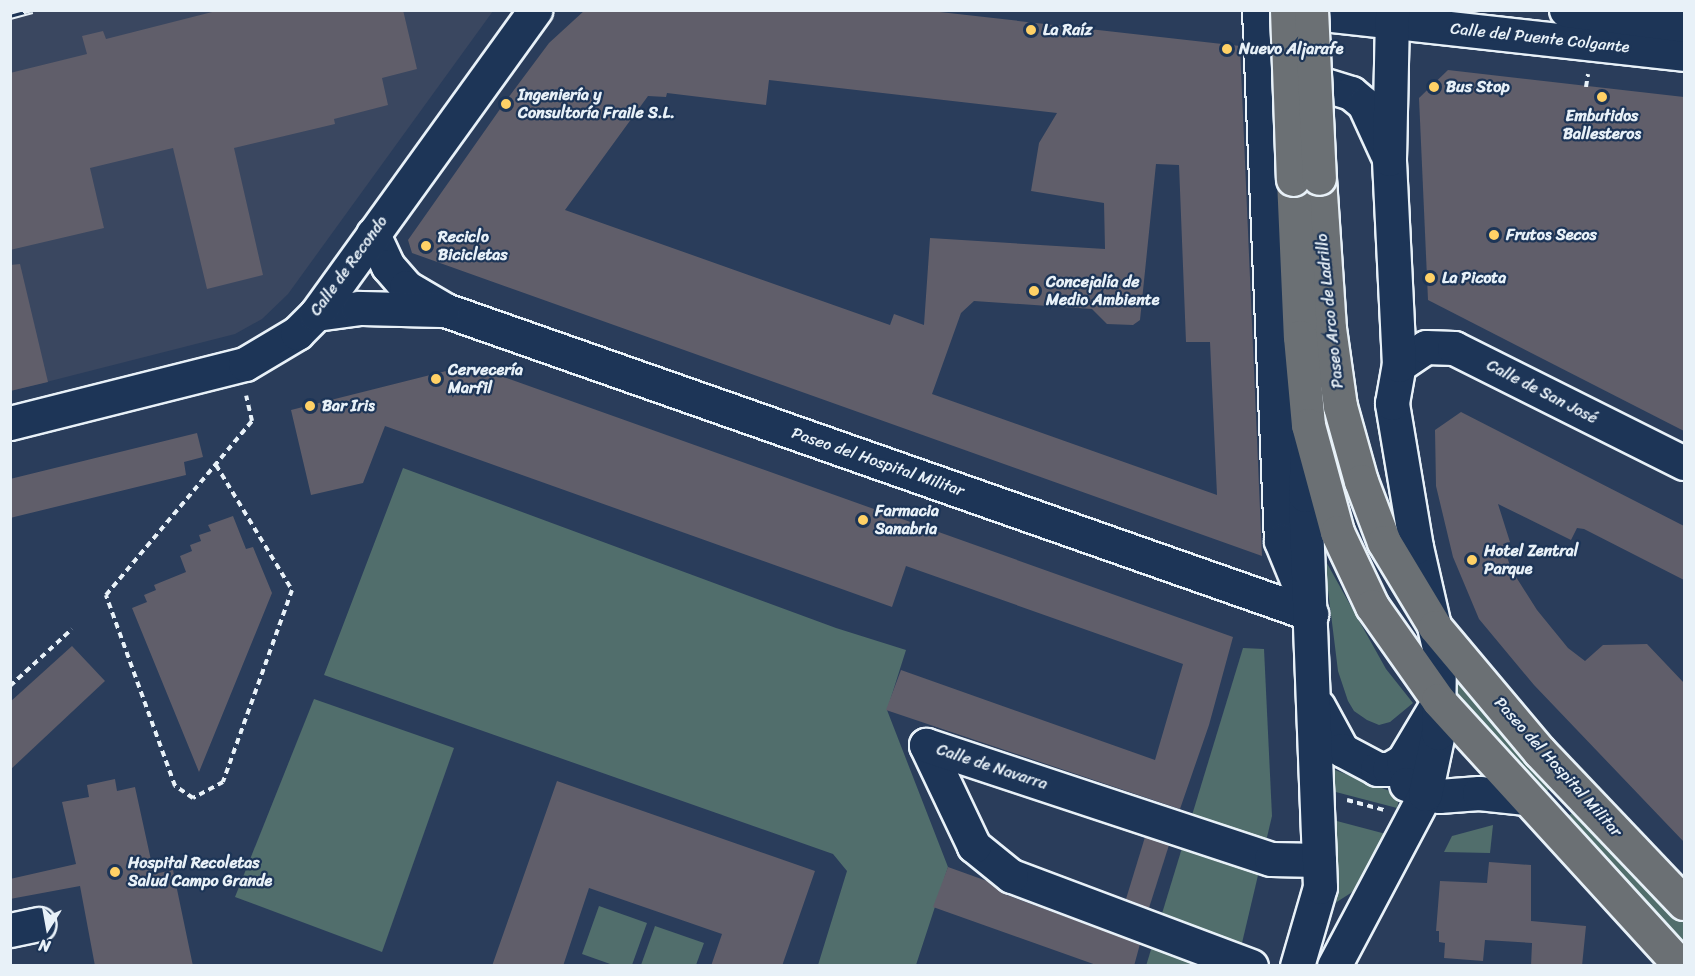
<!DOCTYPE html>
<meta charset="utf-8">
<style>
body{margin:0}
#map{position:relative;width:1695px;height:976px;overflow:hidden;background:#2a3d5b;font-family:Sriracha,sans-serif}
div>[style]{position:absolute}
.built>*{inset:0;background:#3a4760}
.green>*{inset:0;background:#516e6c}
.building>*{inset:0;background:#605e6a}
.path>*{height:4px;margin-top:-2px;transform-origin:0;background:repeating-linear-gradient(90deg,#e8f1f8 0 6px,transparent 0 10.5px)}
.roads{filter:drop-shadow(2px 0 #e8f1f8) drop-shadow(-2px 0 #e8f1f8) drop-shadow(0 2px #e8f1f8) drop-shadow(0 -2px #e8f1f8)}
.minor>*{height:33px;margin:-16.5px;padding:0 16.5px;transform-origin:16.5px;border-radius:16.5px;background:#1d3557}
.major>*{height:33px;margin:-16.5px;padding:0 16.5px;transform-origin:16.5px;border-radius:16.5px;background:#6b7074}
.rail>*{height:7px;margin-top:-3.5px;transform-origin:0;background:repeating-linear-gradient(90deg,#1d3557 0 14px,#e8f1f8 0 28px);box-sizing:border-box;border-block:2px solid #e8f1f8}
.bridges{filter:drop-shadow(2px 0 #e8f1f8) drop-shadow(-2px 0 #e8f1f8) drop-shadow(0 2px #e8f1f8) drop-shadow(0 -2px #e8f1f8)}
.major-bridge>*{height:33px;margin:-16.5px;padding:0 16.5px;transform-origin:16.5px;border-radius:16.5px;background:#6b7074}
.dots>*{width:16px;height:16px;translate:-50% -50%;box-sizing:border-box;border:3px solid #1d3557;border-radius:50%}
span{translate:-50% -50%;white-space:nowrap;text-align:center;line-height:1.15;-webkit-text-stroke:4.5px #1d3557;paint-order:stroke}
.poi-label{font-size:16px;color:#e8f1f8;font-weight:700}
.left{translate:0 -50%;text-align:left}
.street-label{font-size:16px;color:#e8f1f8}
.frame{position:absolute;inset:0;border:12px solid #e8f1f8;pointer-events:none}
.north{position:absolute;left:18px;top:898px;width:60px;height:60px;-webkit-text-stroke:4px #1d3557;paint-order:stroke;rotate:191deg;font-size:16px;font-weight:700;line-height:24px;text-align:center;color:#e8f1f8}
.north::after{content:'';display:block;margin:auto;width:21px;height:27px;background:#e8f1f8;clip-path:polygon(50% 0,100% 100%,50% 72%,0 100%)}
</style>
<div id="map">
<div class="built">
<i style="clip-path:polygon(10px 11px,493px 11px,288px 294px,262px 319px,235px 334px,11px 391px)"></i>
</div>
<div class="green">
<i style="clip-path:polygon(403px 468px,836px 628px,906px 650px,887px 710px,948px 867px,916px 965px,818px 965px,847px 871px,833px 854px,324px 675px)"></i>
<i style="clip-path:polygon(1324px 558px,1386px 669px,1413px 703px,1390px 722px,1379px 725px,1367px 720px,1354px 711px,1348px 701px,1338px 671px)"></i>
<i style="clip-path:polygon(1243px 648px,1264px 649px,1272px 816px,1242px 943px,1232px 965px,1146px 966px)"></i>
<i style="clip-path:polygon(1458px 681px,1554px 783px,1543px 796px,1456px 706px)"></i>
<i style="clip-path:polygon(314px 699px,454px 748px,382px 952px,235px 897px)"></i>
<i style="clip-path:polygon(1330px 768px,1400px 795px,1397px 808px,1332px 791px)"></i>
<i style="clip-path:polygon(1577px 810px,1684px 919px,1684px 944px,1563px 819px)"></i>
<i style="clip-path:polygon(1333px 820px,1386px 834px,1357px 889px,1329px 907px)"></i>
<i style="clip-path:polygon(1493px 825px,1490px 853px,1444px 852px,1452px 836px)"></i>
<i style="clip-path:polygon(599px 906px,647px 923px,632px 965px,613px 965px,582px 954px)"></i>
<i style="clip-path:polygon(655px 926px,704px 943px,696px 965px,641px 965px)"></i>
</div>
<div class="building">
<i style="clip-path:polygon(220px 10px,403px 10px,417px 69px,382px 78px,388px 105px,334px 119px,335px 124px,234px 148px,263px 275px,207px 289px,173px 148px,90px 168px,104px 228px,10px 250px,10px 73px,87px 54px,82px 36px,103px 31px,106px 39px)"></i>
<i style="clip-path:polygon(evenodd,585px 10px,922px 10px,1240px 46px,1262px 556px,412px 253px,408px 240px,505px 102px,549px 43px,585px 10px,769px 80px,1057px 113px,1039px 143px,1031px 191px,1104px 203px,1105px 249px,930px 238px,924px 325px,894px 314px,890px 325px,565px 210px,648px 96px,666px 97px,667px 93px,766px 105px,769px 80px,585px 10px,1156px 164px,1179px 165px,1186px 342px,1210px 342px,1217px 495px,932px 394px,961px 313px,974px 301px,1092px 309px,1107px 324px,1133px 325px,1140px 320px,1156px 164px)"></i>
<i style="clip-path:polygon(1448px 70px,1684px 97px,1684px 431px,1428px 300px,1419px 98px)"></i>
<i style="clip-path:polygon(20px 264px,48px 382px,10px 391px,10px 265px)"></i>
<i style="clip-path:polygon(470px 365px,1233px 637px,1209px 725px,1180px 809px,886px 710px,901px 670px,1155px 760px,1183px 664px,906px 566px,892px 607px,385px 426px,363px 483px,311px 495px,291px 410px)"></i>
<i style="clip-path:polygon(1461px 412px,1684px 526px,1684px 580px,1584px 529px,1577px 528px,1571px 540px,1498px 504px,1510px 542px,1503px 544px,1511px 569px,1537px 610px,1568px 648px,1585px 661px,1603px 645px,1647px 644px,1684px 683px,1684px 842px,1534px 685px,1479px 619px,1453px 557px,1436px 486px,1435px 430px)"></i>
<i style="clip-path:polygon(197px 433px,203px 457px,184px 462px,186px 475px,10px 518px,10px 479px)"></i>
<i style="clip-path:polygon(233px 516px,246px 549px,253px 547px,272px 593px,199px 772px,132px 608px,147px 602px,144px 595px,156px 590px,154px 585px,186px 572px,180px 556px,192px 551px,190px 545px,201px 541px,199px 535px,211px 531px,208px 525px)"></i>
<i style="clip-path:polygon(72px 646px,105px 681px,10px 770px,10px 702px)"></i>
<i style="clip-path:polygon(115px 779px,117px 791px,135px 787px,154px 874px,173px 870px,193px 966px,95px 966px,80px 886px,10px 899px,10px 879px,76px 864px,62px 802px,89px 797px,87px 785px)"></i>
<i style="clip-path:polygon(557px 781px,815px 871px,782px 966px,711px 966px,722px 934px,589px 888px,563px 966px,492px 966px)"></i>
<i style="clip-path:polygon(1145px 837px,1169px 845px,1149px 908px,1126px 899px)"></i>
<i style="clip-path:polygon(1489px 862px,1531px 865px,1531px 921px,1586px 926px,1582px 966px,1531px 966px,1532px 943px,1485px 940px,1483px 961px,1444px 958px,1445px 943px,1439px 942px,1439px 931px,1436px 931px,1440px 881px,1487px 883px)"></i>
<i style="clip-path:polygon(948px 867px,987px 881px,1004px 894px,1140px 944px,1134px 966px,1099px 966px,933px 907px)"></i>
</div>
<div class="path">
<i style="left:1586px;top:87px;width:13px;rotate:-81deg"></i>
<i style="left:216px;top:465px;width:146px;rotate:58.7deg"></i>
<i style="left:292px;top:590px;width:204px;rotate:109.8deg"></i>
<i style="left:223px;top:782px;width:34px;rotate:152deg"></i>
<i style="left:193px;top:798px;width:22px;rotate:-146deg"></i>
<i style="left:175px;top:786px;width:203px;rotate:-109.9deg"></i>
<i style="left:106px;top:595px;width:227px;rotate:-50deg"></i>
<i style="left:252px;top:421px;width:26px;rotate:-103deg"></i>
<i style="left:10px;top:686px;width:84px;rotate:-42.6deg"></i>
<i style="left:1347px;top:800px;width:38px;rotate:15deg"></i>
</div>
<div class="roads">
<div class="minor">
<i style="left:1259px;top:10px;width:531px;rotate:87.63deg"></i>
<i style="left:1281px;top:541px;width:79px;rotate:67.7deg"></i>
<i style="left:1287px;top:10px;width:399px;rotate:6.3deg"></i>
<i style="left:1566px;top:10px;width:119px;rotate:7.2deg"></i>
<i style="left:1289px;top:80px;width:20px"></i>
<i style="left:1309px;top:80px;width:44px;rotate:17.2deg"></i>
<i style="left:1351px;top:93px;width:17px;rotate:40deg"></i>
<i style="left:1364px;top:104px;width:53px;rotate:65.4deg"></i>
<i style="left:373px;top:234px;width:35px;rotate:65deg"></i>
<i style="left:388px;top:266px;width:28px;rotate:49deg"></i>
<i style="left:406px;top:287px;width:45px;rotate:30.5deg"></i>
<i style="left:445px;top:310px;width:918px;rotate:19.34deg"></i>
<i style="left:316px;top:314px;width:43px;rotate:-7.9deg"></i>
<i style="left:359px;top:308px;width:84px;rotate:1.4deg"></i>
<i style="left:1399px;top:365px;width:32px;rotate:-34deg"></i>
<i style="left:1426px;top:347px;width:28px;rotate:2deg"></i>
<i style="left:1454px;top:348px;width:257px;rotate:26.6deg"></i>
<i style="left:10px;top:423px;width:242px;rotate:-14.1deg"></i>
<i style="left:245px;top:364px;width:61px;rotate:-30.8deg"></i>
<i style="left:297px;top:333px;width:27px;rotate:-45deg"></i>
<i style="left:316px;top:314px;width:375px;rotate:-54.2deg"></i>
<i style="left:1318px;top:706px;width:50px;rotate:61.4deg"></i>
<i style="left:1342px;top:750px;width:40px;rotate:28deg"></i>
<i style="left:1377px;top:769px;width:12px"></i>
<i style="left:1389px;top:769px;width:16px;rotate:-30deg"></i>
<i style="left:1403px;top:761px;width:61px;rotate:-59.2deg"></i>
<i style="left:1406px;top:784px;width:35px;rotate:20deg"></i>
<i style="left:1439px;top:796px;width:40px;rotate:-4.3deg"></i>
<i style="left:1479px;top:793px;width:47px;rotate:6.1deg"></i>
<i style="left:10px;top:930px;width:29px;rotate:-12deg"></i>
<i style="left:1251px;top:966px;width:256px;rotate:-159.4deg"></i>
<i style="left:1011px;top:876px;width:48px;rotate:-141deg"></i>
<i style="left:974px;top:846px;width:112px;rotate:-115.4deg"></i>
<i style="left:926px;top:745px;width:363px;rotate:18.3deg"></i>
<i style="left:1271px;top:859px;width:48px;rotate:1.2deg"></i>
<i style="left:1297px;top:966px;width:82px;rotate:-73.8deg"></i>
<i style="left:1320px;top:887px;width:392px;rotate:-92.2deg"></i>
<i style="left:1305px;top:495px;width:62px;rotate:-87.2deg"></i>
<i style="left:1334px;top:966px;width:195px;rotate:-62.1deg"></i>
<i style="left:1425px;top:794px;width:62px;rotate:-78deg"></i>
<i style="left:1438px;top:733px;width:85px;rotate:-89.3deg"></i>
<i style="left:1439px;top:648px;width:104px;rotate:-102.8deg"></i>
<i style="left:1416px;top:547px;width:146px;rotate:-99.5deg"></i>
<i style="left:1392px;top:403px;width:39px;rotate:-80deg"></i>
<i style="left:1399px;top:365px;width:206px;rotate:-92.8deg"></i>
<i style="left:1389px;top:159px;width:149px;rotate:-88.8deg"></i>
</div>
<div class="major">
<i style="left:1319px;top:178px;width:150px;rotate:86.2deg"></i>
<i style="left:1329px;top:328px;width:79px;rotate:82deg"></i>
<i style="left:1340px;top:406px;width:78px;rotate:74.4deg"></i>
<i style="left:1361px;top:481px;width:65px;rotate:69.3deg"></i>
<i style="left:1384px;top:542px;width:99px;rotate:59deg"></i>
<i style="left:1435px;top:627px;width:162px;rotate:50deg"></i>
<i style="left:1539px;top:751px;width:210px;rotate:46.4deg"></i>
<i style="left:1293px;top:179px;width:158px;rotate:87.5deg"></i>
<i style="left:1300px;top:337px;width:88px;rotate:84.8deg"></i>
<i style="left:1308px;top:425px;width:111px;rotate:74.8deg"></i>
<i style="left:1337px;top:532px;width:82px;rotate:64.7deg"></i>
<i style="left:1372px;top:606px;width:115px;rotate:54.9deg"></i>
<i style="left:1438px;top:700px;width:360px;rotate:47.6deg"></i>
</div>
</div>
<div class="rail">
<i style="left:10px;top:16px;width:23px;rotate:-15deg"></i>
</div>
<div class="bridges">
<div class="major-bridge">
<i style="left:1287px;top:10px;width:169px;rotate:88deg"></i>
<i style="left:1311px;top:10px;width:168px;rotate:87.3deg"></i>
</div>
</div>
<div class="dots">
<i style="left:1031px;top:30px;background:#ffd166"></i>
<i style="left:1227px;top:49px;background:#ffd166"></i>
<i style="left:1434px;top:87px;background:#ffd166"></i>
<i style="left:1602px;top:97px;background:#ffd166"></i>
<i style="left:506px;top:104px;background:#ffd166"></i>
<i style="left:1494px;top:235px;background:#ffd166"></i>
<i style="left:426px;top:246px;background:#ffd166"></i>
<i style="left:1430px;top:278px;background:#ffd166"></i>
<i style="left:1034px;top:291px;background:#ffd166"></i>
<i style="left:436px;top:379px;background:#ffd166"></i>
<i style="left:310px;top:406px;background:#ffd166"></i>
<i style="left:863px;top:520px;background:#ffd166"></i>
<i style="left:1472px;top:560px;background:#ffd166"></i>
<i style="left:115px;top:872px;background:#ffd166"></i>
</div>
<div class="poi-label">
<span class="left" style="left:1043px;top:30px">La Raíz</span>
<span class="left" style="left:1239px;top:49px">Nuevo Aljarafe</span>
<span class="left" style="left:1446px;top:87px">Bus Stop</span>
<span class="left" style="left:518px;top:104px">Ingeniería y<br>Consultoría Fraile S.L.</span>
<span style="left:1602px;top:125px">Embutidos<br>Ballesteros</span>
<span class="left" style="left:1506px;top:235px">Frutos Secos</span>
<span class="left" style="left:438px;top:246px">Reciclo<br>Bicicletas</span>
<span class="left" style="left:1442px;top:278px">La Picota</span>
<span class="left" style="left:1046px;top:291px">Concejalía de<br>Medio Ambiente</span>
<span class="left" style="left:448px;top:379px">Cervecería<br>Marfil</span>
<span class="left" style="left:322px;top:406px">Bar Iris</span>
<span class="left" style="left:875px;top:520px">Farmacia<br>Sanabria</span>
<span class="left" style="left:1484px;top:560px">Hotel Zentral<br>Parque</span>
<span class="left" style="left:128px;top:872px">Hospital Recoletas<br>Salud Campo Grande</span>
</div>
<div class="street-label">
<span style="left:1540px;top:38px;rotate:6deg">Calle del Puente Colgante</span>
<span style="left:349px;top:266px;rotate:-54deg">Calle de Recondo</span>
<span style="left:1330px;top:311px;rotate:-96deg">Paseo Arco de Ladrillo</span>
<span style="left:1542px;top:392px;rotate:27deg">Calle de San José</span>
<span style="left:878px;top:462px;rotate:19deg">Paseo del Hospital Militar</span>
<span style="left:992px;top:767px;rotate:18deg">Calle de Navarra</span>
<span style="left:1558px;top:767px;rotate:48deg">Paseo del Hospital Militar</span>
</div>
<div class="frame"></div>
<div class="north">N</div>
</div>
